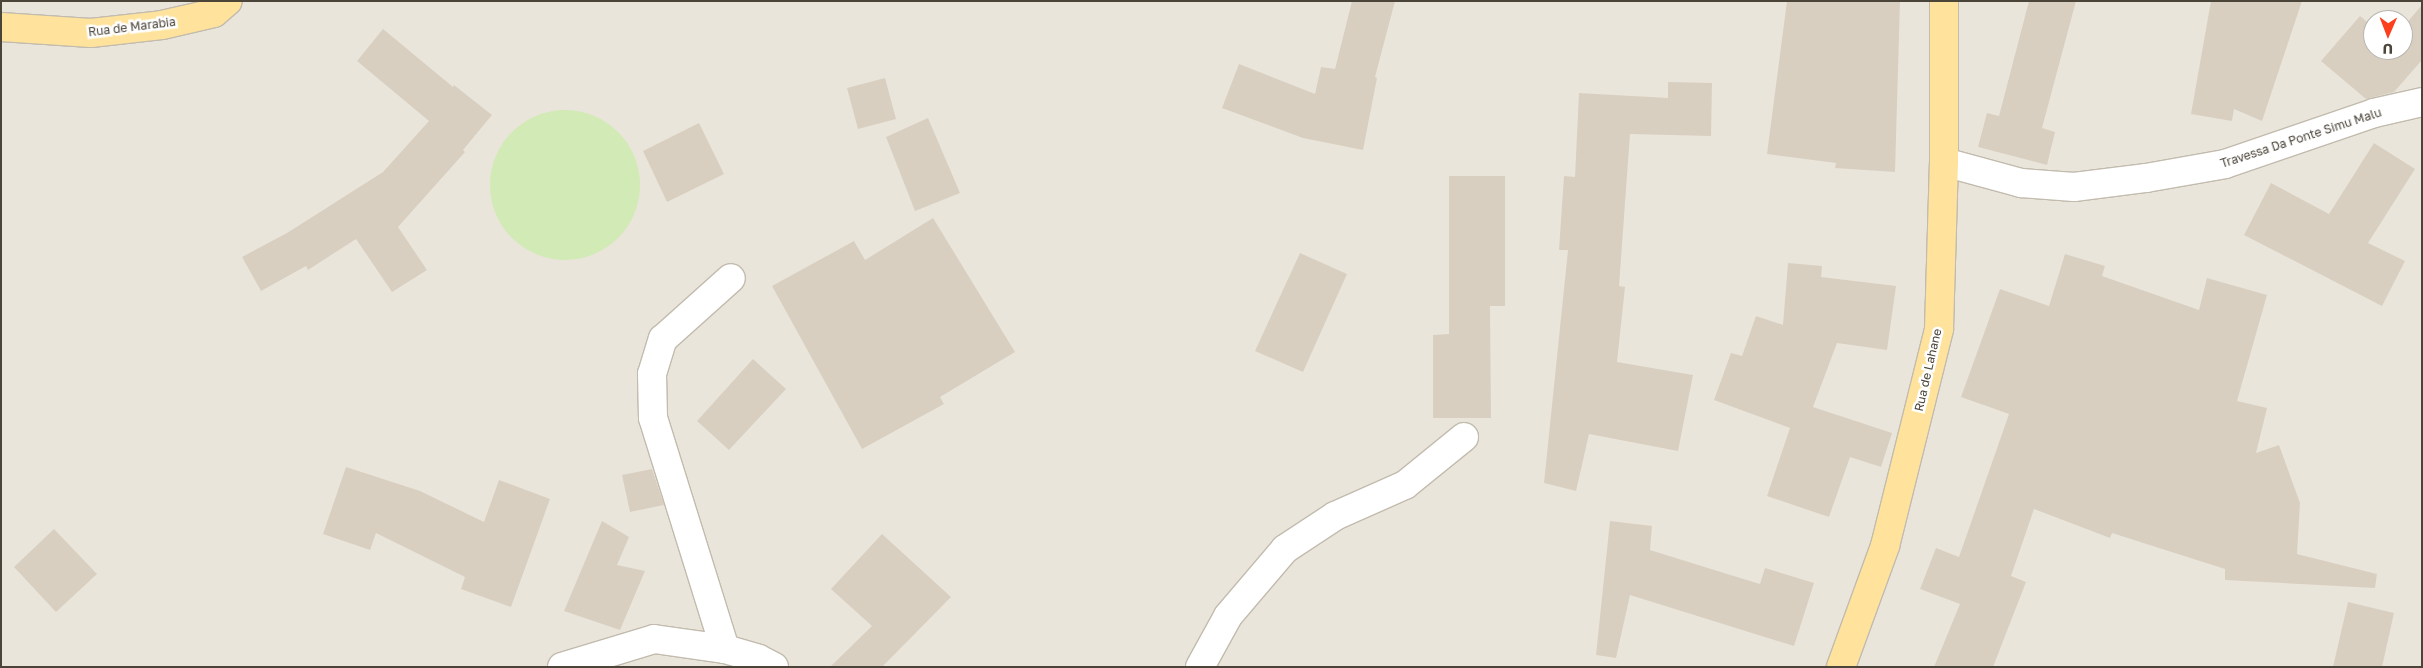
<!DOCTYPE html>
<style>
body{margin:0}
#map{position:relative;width:2423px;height:668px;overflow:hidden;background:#f6f3ec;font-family:"Golos Text",sans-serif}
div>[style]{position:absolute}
.residential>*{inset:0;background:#eae5da}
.green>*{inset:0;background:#d2eab5}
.round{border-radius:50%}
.building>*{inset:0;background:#d8cfc1}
.roads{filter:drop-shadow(1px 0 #c2bbae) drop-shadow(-1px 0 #c2bbae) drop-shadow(0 1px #c2bbae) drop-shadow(0 -1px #c2bbae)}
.street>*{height:28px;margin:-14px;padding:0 14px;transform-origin:14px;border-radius:14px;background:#fff}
.primary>*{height:28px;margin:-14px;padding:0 14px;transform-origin:14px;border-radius:14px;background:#ffe39c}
span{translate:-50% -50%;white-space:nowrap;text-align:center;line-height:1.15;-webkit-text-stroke:5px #fff;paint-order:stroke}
.street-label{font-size:12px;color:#4b4439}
.frame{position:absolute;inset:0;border:2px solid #4b4439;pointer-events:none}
.north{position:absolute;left:2363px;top:10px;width:50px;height:50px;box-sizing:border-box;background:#fff;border:1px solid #b7b4b0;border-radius:50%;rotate:181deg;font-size:14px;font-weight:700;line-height:20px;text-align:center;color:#4b4439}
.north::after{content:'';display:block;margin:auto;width:18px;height:22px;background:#fc3f1d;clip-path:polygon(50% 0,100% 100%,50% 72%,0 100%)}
</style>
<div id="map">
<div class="residential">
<i style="clip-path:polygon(evenodd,1px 1px,2422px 1px,2422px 667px,1px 667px,1px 1px,2373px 20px,2403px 20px,2403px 50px,2373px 50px,2373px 20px)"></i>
</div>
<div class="green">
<i class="round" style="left:490px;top:110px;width:150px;height:150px"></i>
</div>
<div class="building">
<i style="clip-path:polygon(1352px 1px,1395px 1px,1375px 77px,1377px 78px,1363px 150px,1303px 138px,1222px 108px,1239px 64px,1315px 94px,1321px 67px,1335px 69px)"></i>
<i style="clip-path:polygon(1787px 1px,1900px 1px,1895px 172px,1835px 168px,1836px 163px,1767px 154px)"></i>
<i style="clip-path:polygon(2029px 1px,2076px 1px,2042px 128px,2055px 132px,2047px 165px,1978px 147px,1987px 113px,1999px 116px)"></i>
<i style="clip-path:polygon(2211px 1px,2302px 1px,2262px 121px,2234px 109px,2232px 121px,2191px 114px)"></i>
<i style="clip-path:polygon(2422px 5px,2422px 60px,2394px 92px,2366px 99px,2321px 61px,2360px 16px,2373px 27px,2373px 50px,2403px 50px,2403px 27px)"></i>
<i style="clip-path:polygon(383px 29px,453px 87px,454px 85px,492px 115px,463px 150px,465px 152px,398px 227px,427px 270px,392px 292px,356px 239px,308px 270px,306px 266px,261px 291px,242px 257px,287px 233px,383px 172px,429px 121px,357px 61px)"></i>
<i style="clip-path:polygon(885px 78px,896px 119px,858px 129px,847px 88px)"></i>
<i style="clip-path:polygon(1668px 82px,1712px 83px,1711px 136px,1630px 134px,1619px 286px,1625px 287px,1617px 362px,1693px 375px,1678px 451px,1589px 434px,1576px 491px,1544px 483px,1568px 250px,1559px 250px,1564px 176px,1575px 177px,1579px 93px,1668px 98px)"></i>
<i style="clip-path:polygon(928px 118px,960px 193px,915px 211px,886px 137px)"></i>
<i style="clip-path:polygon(699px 123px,724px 174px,667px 202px,643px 151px)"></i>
<i style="clip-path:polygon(2374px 143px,2415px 169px,2368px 243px,2405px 261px,2382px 306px,2244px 235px,2271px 183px,2329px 214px)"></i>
<i style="clip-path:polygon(1449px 176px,1505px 176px,1505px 306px,1490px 306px,1491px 418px,1433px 418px,1433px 335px,1449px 334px)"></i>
<i style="clip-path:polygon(933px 218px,1015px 352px,940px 397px,944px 404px,862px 449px,772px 286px,854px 241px,865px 260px)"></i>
<i style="clip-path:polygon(1300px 253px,1347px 274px,1303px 372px,1255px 351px)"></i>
<i style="clip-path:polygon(2065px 254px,2105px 266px,2102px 276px,2199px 310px,2207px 278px,2267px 295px,2237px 401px,2267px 408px,2256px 453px,2279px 445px,2300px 503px,2297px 554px,2377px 574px,2375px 588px,2225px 580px,2225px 569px,2112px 533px,2110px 538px,2034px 509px,2011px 576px,2026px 582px,1993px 667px,1934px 667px,1960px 604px,1920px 589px,1936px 548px,1959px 557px,2009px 414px,1961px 397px,2000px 289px,2049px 306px)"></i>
<i style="clip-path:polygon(1788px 263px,1822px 266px,1821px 277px,1896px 286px,1887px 350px,1837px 343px,1813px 407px,1892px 433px,1881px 467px,1850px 457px,1829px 517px,1767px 496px,1790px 428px,1714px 400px,1731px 353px,1742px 356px,1756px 316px,1783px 325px)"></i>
<i style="clip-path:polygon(753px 359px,786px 389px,729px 450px,697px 421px)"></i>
<i style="clip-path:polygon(346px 467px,420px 491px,484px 522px,499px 480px,550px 499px,511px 607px,461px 589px,465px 577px,376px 533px,370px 550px,323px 534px)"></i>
<i style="clip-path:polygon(652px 469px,664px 505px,630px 512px,622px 475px)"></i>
<i style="clip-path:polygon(602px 521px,629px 537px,617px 565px,645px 571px,620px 630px,564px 611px)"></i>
<i style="clip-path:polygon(1610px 521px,1652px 526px,1650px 550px,1724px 573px,1760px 584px,1765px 568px,1814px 583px,1794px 646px,1630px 595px,1616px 658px,1596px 655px)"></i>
<i style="clip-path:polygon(54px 529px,97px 574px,56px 612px,14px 567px)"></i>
<i style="clip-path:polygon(882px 534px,951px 597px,882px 667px,830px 667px,872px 626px,831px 589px)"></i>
<i style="clip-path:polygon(2348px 602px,2394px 613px,2382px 667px,2333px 667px)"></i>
</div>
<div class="roads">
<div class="street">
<i style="left:1944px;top:162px;width:80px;rotate:15.3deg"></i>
<i style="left:2021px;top:183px;width:53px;rotate:4.3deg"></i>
<i style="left:2074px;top:187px;width:73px;rotate:-7.1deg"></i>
<i style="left:2146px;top:178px;width:80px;rotate:-10deg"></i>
<i style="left:2225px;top:164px;width:157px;rotate:-18.9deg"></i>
<i style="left:2374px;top:113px;width:49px;rotate:-12.9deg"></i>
<i style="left:725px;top:649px;width:242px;rotate:-107.3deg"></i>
<i style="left:653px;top:418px;width:44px;rotate:-91.3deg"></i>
<i style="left:652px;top:374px;width:37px;rotate:-73deg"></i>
<i style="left:663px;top:339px;width:91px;rotate:-41.9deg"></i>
<i style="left:562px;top:667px;width:96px;rotate:-16.9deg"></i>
<i style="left:654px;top:639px;width:72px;rotate:8deg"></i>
<i style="left:725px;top:649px;width:35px;rotate:16deg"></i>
<i style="left:759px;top:659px;width:17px;rotate:28deg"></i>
<i style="left:1200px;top:667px;width:58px;rotate:-61.2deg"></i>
<i style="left:1228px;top:616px;width:88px;rotate:-49.6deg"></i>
<i style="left:1285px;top:549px;width:60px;rotate:-33.4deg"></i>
<i style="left:1335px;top:516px;width:77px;rotate:-23.9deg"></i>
<i style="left:1405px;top:485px;width:76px;rotate:-39.1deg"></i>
</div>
<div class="primary">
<i style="left:1px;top:27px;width:90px;rotate:3.8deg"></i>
<i style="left:91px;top:33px;width:71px;rotate:-6.4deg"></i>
<i style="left:162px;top:25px;width:53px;rotate:-13deg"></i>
<i style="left:214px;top:13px;width:18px;rotate:-41deg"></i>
<i style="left:1841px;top:667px;width:129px;rotate:-70deg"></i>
<i style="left:1885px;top:546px;width:224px;rotate:-76deg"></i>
<i style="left:1939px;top:329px;width:167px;rotate:-88.3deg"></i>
<i style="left:1944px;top:162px;width:161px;rotate:-90deg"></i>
</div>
</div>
<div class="street-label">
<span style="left:132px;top:27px;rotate:-7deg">Rua de Marabia</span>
<span style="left:2301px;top:138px;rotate:-18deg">Travessa Da Ponte Simu Malu</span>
<span style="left:1928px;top:370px;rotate:-77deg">Rua de Lahane</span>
</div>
<div class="frame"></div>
<div class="north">U</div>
</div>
